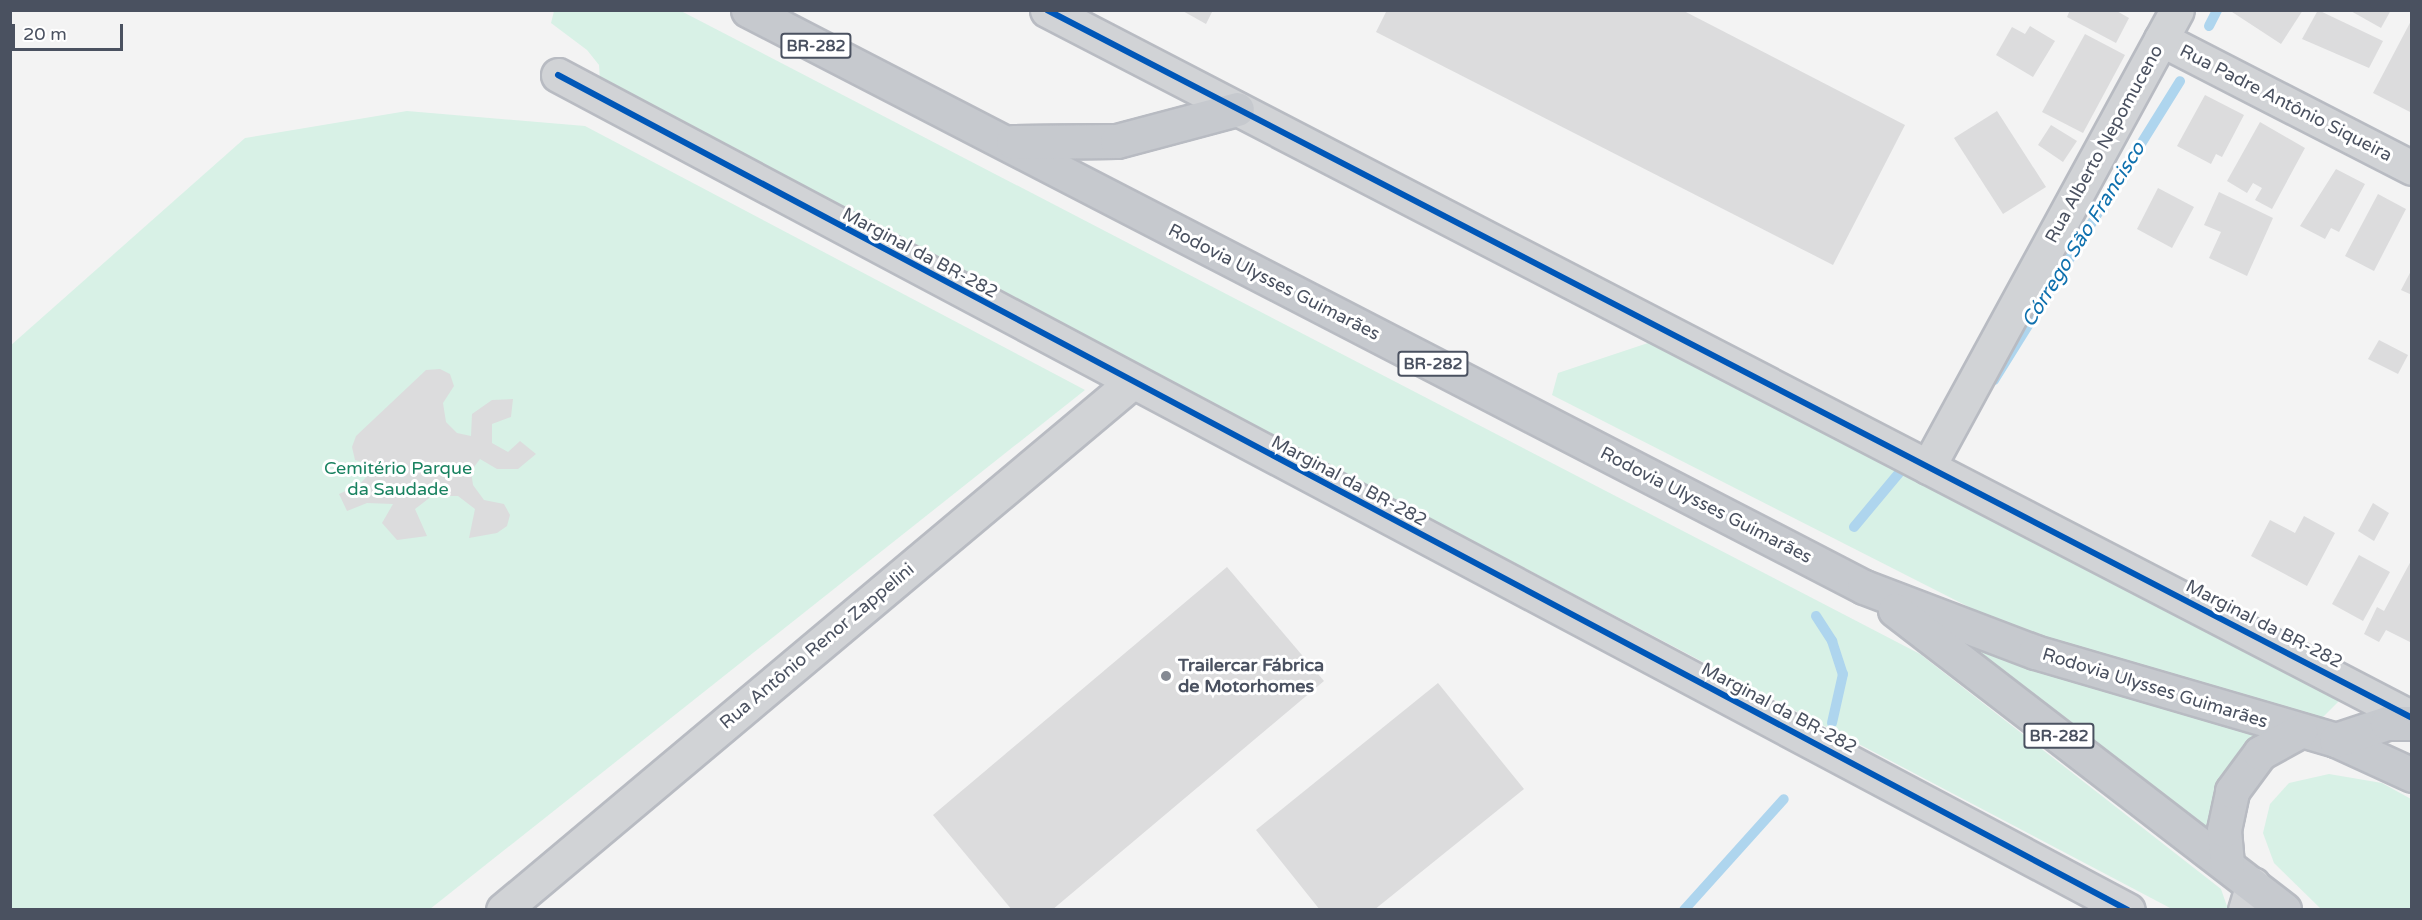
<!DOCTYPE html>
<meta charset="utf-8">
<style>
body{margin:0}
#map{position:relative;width:2422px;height:920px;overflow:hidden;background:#f3f3f3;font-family:"Varela Round",sans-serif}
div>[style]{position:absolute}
.green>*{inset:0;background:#d8f1e6}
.stream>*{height:10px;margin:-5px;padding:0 5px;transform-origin:5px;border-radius:5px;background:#aed5ee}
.building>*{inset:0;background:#dcdcdd}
.roads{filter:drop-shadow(2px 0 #b8bbc2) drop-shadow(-2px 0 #b8bbc2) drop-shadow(0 2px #b8bbc2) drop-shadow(0 -2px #b8bbc2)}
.minor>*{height:33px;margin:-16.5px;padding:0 16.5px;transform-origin:16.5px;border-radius:16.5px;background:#d1d3d6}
.secondary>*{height:33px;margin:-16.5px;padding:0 16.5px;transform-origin:16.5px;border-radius:16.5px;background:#d2d4d7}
.trunk>*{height:33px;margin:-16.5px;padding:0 16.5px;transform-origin:16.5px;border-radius:16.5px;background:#c6c9ce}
.cycleway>*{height:6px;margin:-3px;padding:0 3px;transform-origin:3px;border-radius:3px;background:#0057b8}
.dots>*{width:16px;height:16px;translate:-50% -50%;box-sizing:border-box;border:3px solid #fff;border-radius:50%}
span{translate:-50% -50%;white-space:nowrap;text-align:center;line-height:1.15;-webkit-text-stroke:6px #fff;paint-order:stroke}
.shield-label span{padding:2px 4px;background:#fff;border:2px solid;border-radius:4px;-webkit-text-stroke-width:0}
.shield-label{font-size:16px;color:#4a5160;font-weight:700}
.street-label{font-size:18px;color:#4a5160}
.park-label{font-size:18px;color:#198260}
.poi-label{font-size:18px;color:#4a5160;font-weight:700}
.left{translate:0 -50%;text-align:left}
.water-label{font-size:20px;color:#0e70ae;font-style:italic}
.frame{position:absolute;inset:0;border:12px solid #4a5160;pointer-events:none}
.scale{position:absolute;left:12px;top:24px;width:111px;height:27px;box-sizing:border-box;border:3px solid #4a5160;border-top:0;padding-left:8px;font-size:18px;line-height:21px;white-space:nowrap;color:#4a5160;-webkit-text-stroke:4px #fff;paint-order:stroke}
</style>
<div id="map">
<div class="green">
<i style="clip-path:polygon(554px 11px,681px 11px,1920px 654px,2221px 889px,2228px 909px,2172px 909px,600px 81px,599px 65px,587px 50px,551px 23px)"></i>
<i style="clip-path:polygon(407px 111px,585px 126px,1085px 390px,430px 909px,11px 910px,10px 346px,245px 138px)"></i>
<i style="clip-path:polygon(1657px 340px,2340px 693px,2338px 702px,2323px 717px,2312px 718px,2022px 634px,1552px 395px,1558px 373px)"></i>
<i style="clip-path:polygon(1945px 639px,2257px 735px,2218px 792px,2206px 838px)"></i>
<i style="clip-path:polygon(2329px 774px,2382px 783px,2411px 799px,2411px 909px,2321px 909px,2274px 863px,2263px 833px,2270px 804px,2289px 783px)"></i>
</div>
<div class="stream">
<i style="left:2209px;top:26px;width:18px;rotate:-63deg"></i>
<i style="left:1994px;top:380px;width:352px;rotate:-58.1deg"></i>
<i style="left:1854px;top:527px;width:70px;rotate:-50.2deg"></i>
<i style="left:1816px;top:616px;width:30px;rotate:57deg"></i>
<i style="left:1832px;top:641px;width:35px;rotate:72deg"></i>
<i style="left:1843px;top:674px;width:50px;rotate:102.7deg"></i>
<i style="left:1684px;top:910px;width:149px;rotate:-48deg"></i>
</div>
<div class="building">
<i style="clip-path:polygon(1181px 10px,1213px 10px,1206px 24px)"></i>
<i style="clip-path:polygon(1387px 10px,1682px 10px,1905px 125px,1833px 265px,1376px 32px)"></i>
<i style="clip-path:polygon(2070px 10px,2115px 10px,2129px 18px,2116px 43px,2067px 17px)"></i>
<i style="clip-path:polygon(2229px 10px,2303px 10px,2281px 44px)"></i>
<i style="clip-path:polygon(2318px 10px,2383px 41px,2369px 68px,2302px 39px)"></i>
<i style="clip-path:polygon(2349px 10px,2391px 10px,2381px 28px)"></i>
<i style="clip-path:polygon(2412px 19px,2412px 113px,2373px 93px)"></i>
<i style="clip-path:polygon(2030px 26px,2055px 41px,2033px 77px,1996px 55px,2012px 27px,2025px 34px)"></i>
<i style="clip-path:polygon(2085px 34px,2125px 55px,2083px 133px,2042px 112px)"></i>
<i style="clip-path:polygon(2205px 95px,2244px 115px,2222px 157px,2216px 154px,2211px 164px,2177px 146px)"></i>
<i style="clip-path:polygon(1997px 111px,2046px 187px,2003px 214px,1954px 138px)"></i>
<i style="clip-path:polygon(2260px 122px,2305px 148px,2272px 209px,2255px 200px,2262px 188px,2253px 183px,2247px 193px,2227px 181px)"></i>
<i style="clip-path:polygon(2051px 125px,2077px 141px,2063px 162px,2038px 145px)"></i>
<i style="clip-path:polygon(2336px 169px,2365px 184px,2339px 232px,2331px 228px,2325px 239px,2300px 226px)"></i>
<i style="clip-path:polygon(2158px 188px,2194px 207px,2172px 248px,2137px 229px)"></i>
<i style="clip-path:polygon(2219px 192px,2273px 218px,2247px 276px,2209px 258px,2221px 232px,2204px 225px)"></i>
<i style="clip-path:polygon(2378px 194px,2406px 209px,2374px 271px,2345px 256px)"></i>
<i style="clip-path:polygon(2412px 269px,2412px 295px,2401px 290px)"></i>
<i style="clip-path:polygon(2379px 340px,2408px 355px,2398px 374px,2368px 359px)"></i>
<i style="clip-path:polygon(440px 369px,450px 374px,454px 386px,443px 403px,446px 422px,457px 433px,471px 436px,472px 414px,492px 400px,513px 399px,511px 417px,492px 424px,492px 443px,508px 452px,520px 441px,536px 454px,518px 469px,497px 469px,480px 459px,471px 471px,473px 485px,484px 500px,504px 504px,510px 515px,507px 526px,497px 533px,469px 538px,475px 509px,458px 496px,432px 496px,415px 509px,427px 536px,397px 540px,382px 523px,393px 504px,367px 503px,347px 511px,339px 494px,359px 485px,376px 466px,355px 460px,352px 447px,356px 436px,426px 370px)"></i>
<i style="clip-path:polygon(2373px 503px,2389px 513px,2374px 541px,2358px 531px)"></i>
<i style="clip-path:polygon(2304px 516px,2335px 533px,2307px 586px,2251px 556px,2270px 520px,2295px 533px)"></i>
<i style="clip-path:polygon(2359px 555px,2390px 572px,2363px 621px,2332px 604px)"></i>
<i style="clip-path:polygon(2412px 559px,2412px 643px,2386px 630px,2379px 642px,2364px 634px,2377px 607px,2384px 611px)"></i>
<i style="clip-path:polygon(1227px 567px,1324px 681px,1052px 910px,1012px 910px,933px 815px)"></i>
<i style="clip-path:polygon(1438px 683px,1524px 789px,1374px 910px,1320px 910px,1256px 830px)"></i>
</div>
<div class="roads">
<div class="minor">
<i style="left:1047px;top:10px;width:1538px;rotate:27.41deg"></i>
<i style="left:2161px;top:39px;width:282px;rotate:27.2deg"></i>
<i style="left:558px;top:75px;width:1778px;rotate:28.01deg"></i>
<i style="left:1928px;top:467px;width:520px;rotate:-61.42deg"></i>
<i style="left:503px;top:910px;width:820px;rotate:-40deg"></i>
</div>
<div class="secondary">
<i style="left:2245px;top:910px;width:27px;rotate:-73deg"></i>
</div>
<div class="trunk">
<i style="left:748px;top:10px;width:1256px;rotate:27.34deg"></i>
<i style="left:1864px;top:587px;width:183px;rotate:20.8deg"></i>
<i style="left:2035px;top:652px;width:314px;rotate:16.3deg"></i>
<i style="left:2336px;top:740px;width:84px;rotate:24.7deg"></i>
<i style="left:1013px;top:142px;width:104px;rotate:-0.6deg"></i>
<i style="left:1117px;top:141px;width:124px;rotate:-14.9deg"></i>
<i style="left:1895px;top:610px;width:491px;rotate:37.6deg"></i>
<i style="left:2336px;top:740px;width:54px;rotate:-18.4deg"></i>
<i style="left:2387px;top:723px;width:25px"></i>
<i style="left:2227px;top:864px;width:34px;rotate:-95deg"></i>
<i style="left:2224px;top:830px;width:40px;rotate:-78deg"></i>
<i style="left:2232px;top:791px;width:47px;rotate:-53.6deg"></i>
<i style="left:2260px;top:753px;width:46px;rotate:-28.8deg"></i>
</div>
</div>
<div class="cycleway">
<i style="left:1047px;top:10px;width:1538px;rotate:27.41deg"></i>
<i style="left:558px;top:75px;width:1778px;rotate:28.01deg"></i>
</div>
<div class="dots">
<i style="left:1166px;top:676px;background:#858a93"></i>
</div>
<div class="shield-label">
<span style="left:816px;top:46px">BR-282</span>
<span style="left:1433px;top:364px">BR-282</span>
<span style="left:2059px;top:736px">BR-282</span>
</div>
<div class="street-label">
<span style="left:2286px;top:103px;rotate:27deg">Rua Padre Antônio Siqueira</span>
<span style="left:2104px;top:144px;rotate:-61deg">Rua Alberto Nepomuceno</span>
<span style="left:920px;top:253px;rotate:28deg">Marginal da BR-282</span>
<span style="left:1274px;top:282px;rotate:27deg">Rodovia Ulysses Guimarães</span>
<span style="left:1349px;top:481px;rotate:28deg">Marginal da BR-282</span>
<span style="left:1706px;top:505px;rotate:27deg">Rodovia Ulysses Guimarães</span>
<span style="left:2264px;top:624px;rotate:27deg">Marginal da BR-282</span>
<span style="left:817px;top:646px;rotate:-40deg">Rua Antônio Renor Zappelini</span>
<span style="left:2155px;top:688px;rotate:17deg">Rodovia Ulysses Guimarães</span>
<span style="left:1779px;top:708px;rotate:28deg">Marginal da BR-282</span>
</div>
<div class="park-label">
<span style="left:398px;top:479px">Cemitério Parque<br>da Saudade</span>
</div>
<div class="poi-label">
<span class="left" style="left:1178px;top:676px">Trailercar Fábrica<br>de Motorhomes</span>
</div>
<div class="water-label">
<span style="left:2084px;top:235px;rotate:-58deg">Córrego São Francisco</span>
</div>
<div class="frame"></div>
<div class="scale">20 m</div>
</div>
